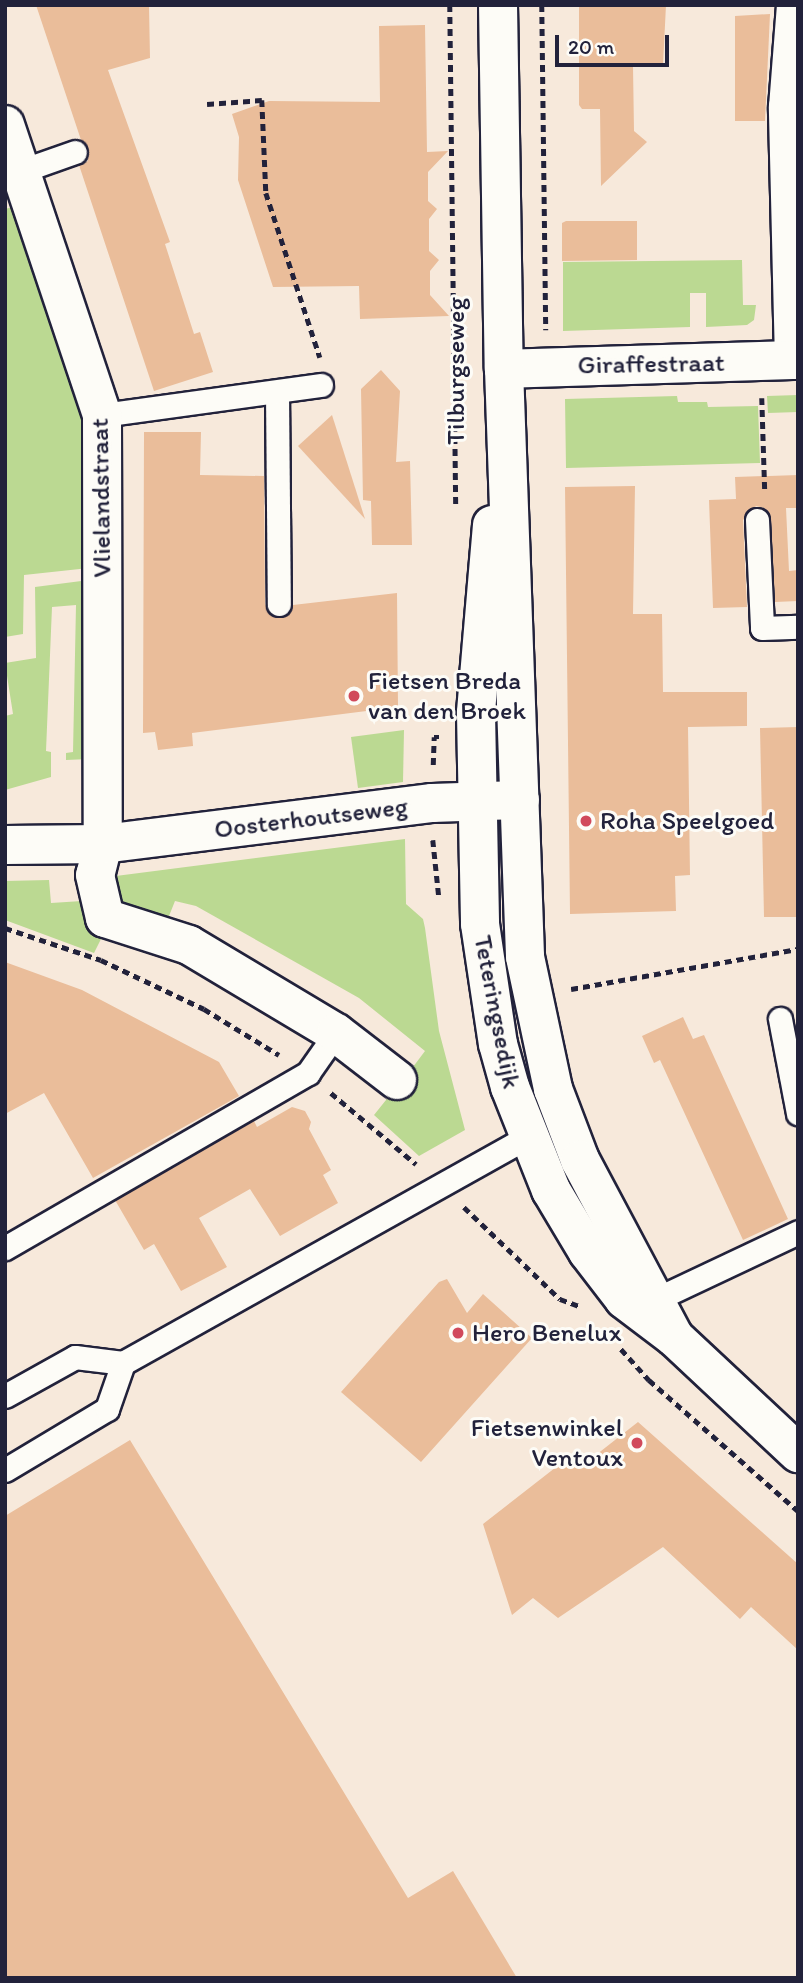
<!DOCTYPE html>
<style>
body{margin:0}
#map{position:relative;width:803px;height:1983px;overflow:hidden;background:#f7e9db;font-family:Itim,sans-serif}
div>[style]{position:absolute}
.green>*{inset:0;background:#bbd992}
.building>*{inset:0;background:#eabd9a}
.path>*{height:4.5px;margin-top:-2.25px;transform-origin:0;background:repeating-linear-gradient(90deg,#22223b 0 7px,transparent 0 12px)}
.roads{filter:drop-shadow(2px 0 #22223b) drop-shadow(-2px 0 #22223b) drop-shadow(0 2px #22223b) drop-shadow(0 -2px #22223b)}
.lane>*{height:23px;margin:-11.5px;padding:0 11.5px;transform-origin:11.5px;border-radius:11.5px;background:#fdfcf7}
.street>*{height:38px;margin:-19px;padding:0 19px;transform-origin:19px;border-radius:19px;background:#fdfcf7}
.secondary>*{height:38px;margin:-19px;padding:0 19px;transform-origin:19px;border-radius:19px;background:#fdfcf7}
.dots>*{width:19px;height:19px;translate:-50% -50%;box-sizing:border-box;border:4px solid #fdfcf7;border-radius:50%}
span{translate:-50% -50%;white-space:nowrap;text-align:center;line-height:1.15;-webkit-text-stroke:6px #fdfcf7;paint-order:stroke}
.street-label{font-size:26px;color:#22223b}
.poi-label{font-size:26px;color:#22223b}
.left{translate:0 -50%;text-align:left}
.right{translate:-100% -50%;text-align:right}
.frame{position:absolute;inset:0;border:7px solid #22223b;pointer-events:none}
.scale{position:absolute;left:555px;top:35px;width:114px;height:32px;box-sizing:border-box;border:4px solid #22223b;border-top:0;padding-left:9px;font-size:21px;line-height:24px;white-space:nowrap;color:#22223b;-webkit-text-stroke:5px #fdfcf7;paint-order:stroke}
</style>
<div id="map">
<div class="green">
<i style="clip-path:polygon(17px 206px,88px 422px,89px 568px,24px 575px,23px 634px,5px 637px,5px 209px)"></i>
<i style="clip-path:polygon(742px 260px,743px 305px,756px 305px,754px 320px,747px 325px,706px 327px,706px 293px,690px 293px,690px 327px,563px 331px,563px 262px)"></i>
<i style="clip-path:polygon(798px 395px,798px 412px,768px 413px,767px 396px)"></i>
<i style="clip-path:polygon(677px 396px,678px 402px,707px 402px,708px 407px,758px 406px,760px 463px,566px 468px,565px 399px)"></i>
<i style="clip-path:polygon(89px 580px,89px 759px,66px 760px,66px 753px,73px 752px,76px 605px,52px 607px,46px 751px,51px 752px,51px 777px,5px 790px,5px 716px,13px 714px,5px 663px,36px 658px,35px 587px)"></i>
<i style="clip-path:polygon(404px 730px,403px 782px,358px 788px,351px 737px)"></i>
<i style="clip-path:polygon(405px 839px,406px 904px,423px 919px,425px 928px,439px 1031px,465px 1130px,419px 1156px,374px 1115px,390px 1095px,399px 1101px,417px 1080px,410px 1071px,425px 1051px,359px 998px,196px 906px,175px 901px,167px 921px,123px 909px,108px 877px)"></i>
<i style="clip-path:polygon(49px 880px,51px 903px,82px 901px,104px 933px,94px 953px,5px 920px,5px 881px)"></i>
</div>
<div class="building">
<i style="clip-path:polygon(36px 5px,149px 5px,150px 58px,108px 70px,170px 242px,165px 244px,194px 334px,200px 332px,213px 372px,154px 391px,79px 165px,88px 161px,88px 148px,81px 140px)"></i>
<i style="clip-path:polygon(579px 5px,666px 5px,663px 65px,633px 66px,634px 131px,647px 142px,601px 186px,600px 109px,582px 109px,579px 105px)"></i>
<i style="clip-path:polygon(770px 14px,765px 121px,735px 121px,735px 16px)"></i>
<i style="clip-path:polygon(425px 25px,427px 152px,448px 151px,428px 172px,428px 201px,437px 209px,429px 219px,429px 251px,439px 260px,430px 271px,430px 295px,449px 316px,360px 319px,359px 286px,273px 287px,238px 180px,239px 137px,232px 114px,269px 101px,380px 102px,379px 26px)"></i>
<i style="clip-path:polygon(566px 221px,637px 221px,637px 260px,562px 261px,562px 223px)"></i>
<i style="clip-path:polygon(381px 370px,400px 391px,396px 462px,410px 461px,412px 545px,372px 545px,371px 501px,363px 500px,361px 389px)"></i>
<i style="clip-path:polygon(332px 415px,365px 519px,298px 446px)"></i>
<i style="clip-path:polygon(144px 432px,201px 432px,200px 475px,264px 476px,265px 604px,272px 616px,285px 616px,293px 605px,397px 593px,398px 707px,192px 733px,193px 746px,158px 750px,155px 732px,143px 733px)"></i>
<i style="clip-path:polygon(798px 475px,798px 508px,786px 508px,789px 571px,798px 570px,798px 601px,775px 602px,771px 519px,764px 508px,756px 506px,743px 520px,747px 607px,713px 608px,709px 500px,736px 499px,735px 477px)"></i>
<i style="clip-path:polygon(635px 486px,633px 614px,662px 614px,663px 692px,747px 692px,747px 726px,688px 727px,690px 875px,675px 876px,676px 911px,570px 914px,565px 487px)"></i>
<i style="clip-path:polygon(798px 727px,798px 917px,764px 917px,760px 728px)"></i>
<i style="clip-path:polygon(5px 962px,82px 990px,219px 1062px,239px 1096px,93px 1178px,44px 1093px,5px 1114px)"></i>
<i style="clip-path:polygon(683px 1017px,693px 1039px,704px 1035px,788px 1219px,743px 1240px,660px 1060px,654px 1063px,642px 1036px)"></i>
<i style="clip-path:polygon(292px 1107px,305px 1111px,311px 1122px,309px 1129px,331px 1170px,323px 1175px,338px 1203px,280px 1236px,250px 1189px,199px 1218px,227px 1267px,181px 1291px,154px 1244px,144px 1250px,115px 1200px,254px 1121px,257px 1127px)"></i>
<i style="clip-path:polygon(447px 1279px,467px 1313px,483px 1294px,532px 1338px,421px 1462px,341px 1392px,439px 1282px)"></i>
<i style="clip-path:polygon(638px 1422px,798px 1564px,798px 1650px,751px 1607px,740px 1619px,663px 1547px,558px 1618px,533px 1598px,512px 1615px,483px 1524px,578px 1450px,587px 1462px)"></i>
<i style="clip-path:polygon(130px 1440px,408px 1898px,453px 1871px,517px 1978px,5px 1978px,5px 1516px)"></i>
</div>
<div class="path">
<i style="left:450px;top:5px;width:503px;rotate:89.32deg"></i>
<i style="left:542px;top:5px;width:325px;rotate:89.3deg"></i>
<i style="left:207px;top:104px;width:55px;rotate:-4.2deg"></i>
<i style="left:262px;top:100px;width:93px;rotate:87.5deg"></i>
<i style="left:266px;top:193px;width:173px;rotate:71.8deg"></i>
<i style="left:762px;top:398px;width:93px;rotate:88.2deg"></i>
<i style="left:433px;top:765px;width:28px;rotate:-88deg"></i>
<i style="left:434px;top:737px;width:5px"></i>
<i style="left:433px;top:840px;width:57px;rotate:84deg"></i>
<i style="left:5px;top:928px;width:101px;rotate:18.4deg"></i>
<i style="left:101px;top:960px;width:114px;rotate:25.4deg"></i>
<i style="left:204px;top:1009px;width:88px;rotate:31.5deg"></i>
<i style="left:571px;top:989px;width:230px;rotate:-10deg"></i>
<i style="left:331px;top:1093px;width:111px;rotate:39.9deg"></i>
<i style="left:464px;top:1207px;width:133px;rotate:43.8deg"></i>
<i style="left:560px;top:1299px;width:20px;rotate:20deg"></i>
<i style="left:621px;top:1349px;width:42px;rotate:47.9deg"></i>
<i style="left:649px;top:1380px;width:198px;rotate:41.3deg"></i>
</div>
<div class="roads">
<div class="lane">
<i style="left:21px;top:171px;width:57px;rotate:-19.4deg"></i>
<i style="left:277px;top:392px;width:212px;rotate:89.5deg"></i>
<i style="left:102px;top:415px;width:221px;rotate:-7.8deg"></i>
<i style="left:757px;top:520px;width:108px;rotate:87.3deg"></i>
<i style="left:762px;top:628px;width:36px;rotate:-2deg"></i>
<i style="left:780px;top:1019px;width:96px;rotate:79.2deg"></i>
<i style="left:5px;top:1248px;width:350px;rotate:-30deg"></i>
<i style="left:308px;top:1073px;width:49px;rotate:-55deg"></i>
<i style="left:646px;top:1304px;width:168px;rotate:-25.3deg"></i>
<i style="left:5px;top:1396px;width:80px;rotate:-29.1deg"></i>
<i style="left:75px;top:1357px;width:48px;rotate:7.1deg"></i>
<i style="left:123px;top:1363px;width:463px;rotate:-29.2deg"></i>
<i style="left:5px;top:1470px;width:119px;rotate:-30.9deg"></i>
<i style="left:107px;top:1409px;width:49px;rotate:-70.8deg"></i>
</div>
<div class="street">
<i style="left:5px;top:125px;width:306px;rotate:71.5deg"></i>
<i style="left:102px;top:415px;width:429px;rotate:89.9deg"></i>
<i style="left:103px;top:844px;width:32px;rotate:104deg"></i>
<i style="left:95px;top:875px;width:44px;rotate:76.9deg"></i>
<i style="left:105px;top:918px;width:88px;rotate:17.8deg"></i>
<i style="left:189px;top:945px;width:171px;rotate:30.9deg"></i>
<i style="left:336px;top:1033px;width:77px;rotate:37.6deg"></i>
<i style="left:794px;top:360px;width:253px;rotate:-91.4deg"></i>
<i style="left:788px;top:107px;width:102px;rotate:-85.5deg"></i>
<i style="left:504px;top:369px;width:294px;rotate:-1.8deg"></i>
<i style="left:5px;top:845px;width:98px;rotate:-0.6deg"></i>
<i style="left:103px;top:844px;width:332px;rotate:-7.1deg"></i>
<i style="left:432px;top:803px;width:88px;rotate:-2deg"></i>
</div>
<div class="secondary">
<i style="left:498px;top:5px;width:364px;rotate:89.1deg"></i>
<i style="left:504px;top:369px;width:588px;rotate:87.95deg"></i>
<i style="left:525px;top:957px;width:135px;rotate:78deg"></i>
<i style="left:553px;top:1089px;width:76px;rotate:69.2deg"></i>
<i style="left:580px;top:1160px;width:200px;rotate:62deg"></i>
<i style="left:492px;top:525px;width:189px;rotate:94.9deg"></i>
<i style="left:476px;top:713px;width:211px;rotate:88.9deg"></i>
<i style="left:480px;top:924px;width:121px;rotate:81.5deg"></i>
<i style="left:498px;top:1044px;width:45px;rotate:74.4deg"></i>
<i style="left:510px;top:1087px;width:111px;rotate:68.3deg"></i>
<i style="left:551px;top:1190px;width:72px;rotate:59.2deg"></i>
<i style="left:588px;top:1252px;width:59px;rotate:52.5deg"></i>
<i style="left:624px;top:1299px;width:63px;rotate:37.2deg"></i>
<i style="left:674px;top:1337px;width:170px;rotate:43.1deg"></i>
</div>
</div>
<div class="dots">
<i style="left:354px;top:696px;background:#d1495b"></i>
<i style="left:586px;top:821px;background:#d1495b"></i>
<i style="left:458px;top:1333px;background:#d1495b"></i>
<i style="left:637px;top:1443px;background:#d1495b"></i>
</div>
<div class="street-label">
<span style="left:651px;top:364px;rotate:-1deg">Giraffestraat</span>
<span style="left:456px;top:371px;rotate:-90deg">Tilburgseweg</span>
<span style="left:101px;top:498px;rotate:-91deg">Vlielandstraat</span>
<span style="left:311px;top:818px;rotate:-7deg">Oosterhoutseweg</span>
<span style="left:497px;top:1012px;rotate:79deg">Teteringsedijk</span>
</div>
<div class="poi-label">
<span class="left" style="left:368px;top:696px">Fietsen Breda<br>van den Broek</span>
<span class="left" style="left:600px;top:821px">Roha Speelgoed</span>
<span class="left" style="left:472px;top:1333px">Hero Benelux</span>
<span class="right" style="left:623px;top:1443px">Fietsenwinkel<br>Ventoux</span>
</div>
<div class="frame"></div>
<div class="scale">20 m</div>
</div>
